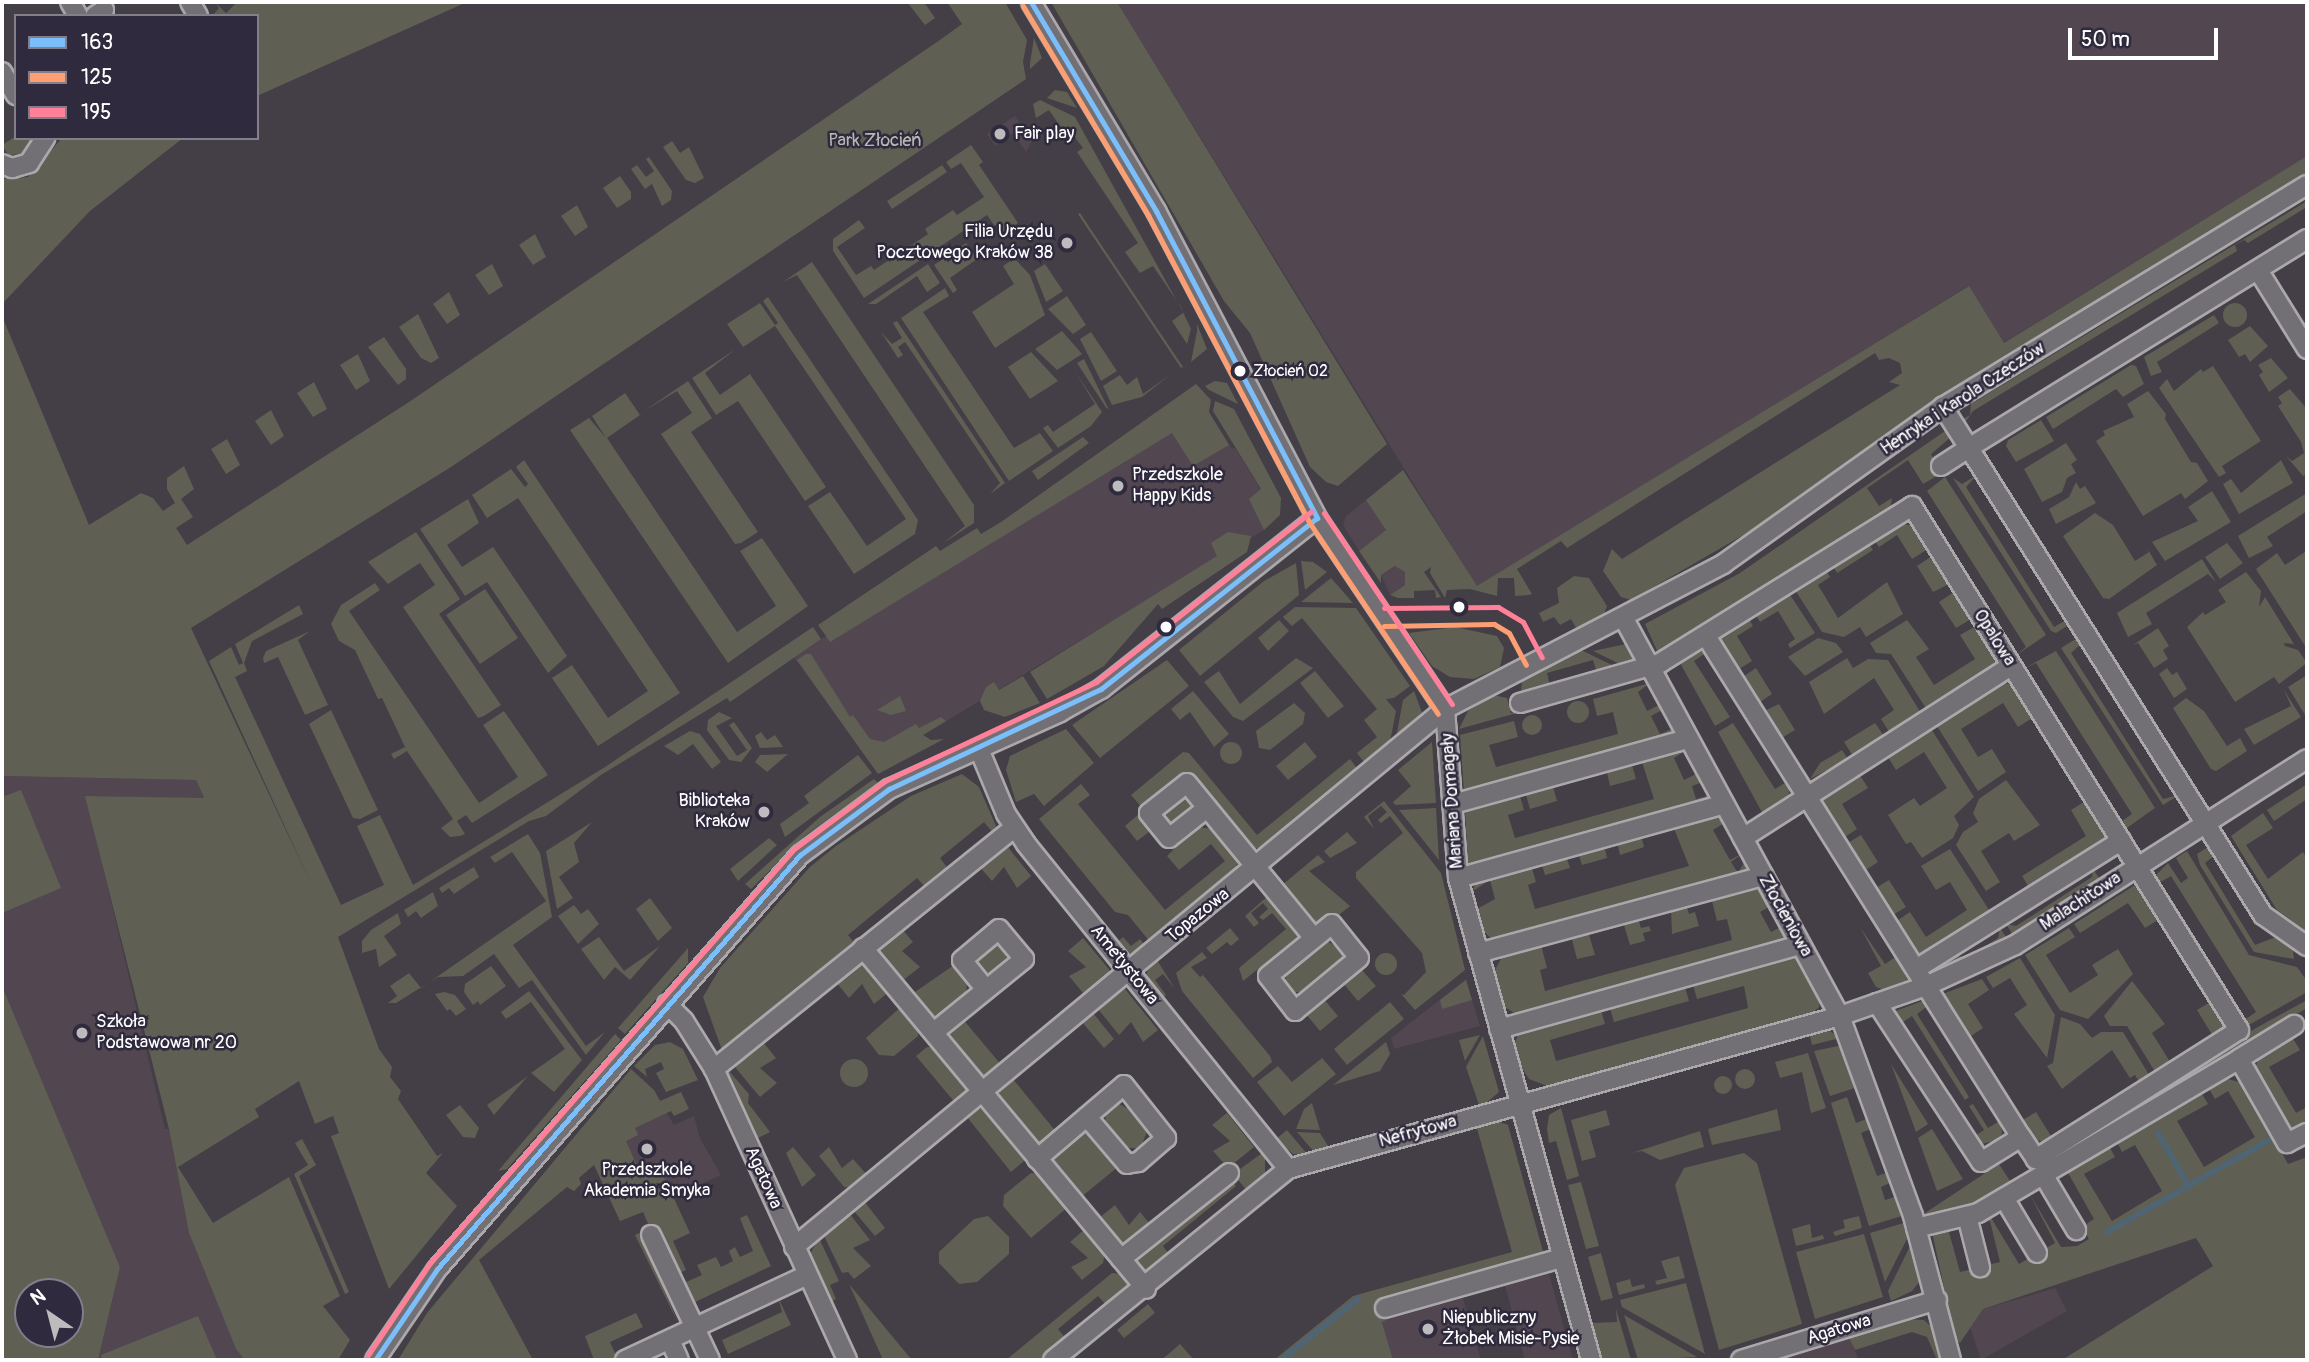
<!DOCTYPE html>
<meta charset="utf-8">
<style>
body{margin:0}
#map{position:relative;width:2309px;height:1362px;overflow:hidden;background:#443e46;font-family:Pangolin,sans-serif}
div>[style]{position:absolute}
.built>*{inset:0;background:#524650}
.green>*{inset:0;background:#605f54}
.round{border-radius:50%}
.stream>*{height:6px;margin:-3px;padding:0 3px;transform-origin:3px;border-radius:3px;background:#4f6574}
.roads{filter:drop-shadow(2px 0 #aba8ac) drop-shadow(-2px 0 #aba8ac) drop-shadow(0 2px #aba8ac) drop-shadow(0 -2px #aba8ac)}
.street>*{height:18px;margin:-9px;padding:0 9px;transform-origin:9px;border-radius:9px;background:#727074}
.bus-1>*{height:5px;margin:-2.5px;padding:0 2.5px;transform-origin:2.5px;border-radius:2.5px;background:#7abffc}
.bus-2>*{height:5px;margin:-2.5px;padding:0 2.5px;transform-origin:2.5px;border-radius:2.5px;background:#fd9f72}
.bus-3>*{height:5px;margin:-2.5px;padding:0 2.5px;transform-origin:2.5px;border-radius:2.5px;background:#ff8098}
.dots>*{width:19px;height:19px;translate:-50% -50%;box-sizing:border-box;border:4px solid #2f2a3d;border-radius:50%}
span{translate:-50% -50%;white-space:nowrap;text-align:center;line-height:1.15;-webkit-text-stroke:5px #2f2a3d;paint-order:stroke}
.bus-label{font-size:16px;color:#fff}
.left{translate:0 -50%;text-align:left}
.poi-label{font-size:18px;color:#fff}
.right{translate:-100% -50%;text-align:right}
.park-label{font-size:18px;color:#b9b9b3}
.street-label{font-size:18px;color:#fff}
.frame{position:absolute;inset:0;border:4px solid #fff;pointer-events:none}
.legend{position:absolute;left:14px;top:14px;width:245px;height:126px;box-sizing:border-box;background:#2f2a3d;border:2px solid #827f8b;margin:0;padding:9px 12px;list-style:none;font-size:21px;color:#fff}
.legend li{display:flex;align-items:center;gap:14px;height:35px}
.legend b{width:35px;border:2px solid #827f8b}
.north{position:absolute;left:14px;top:1278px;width:70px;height:70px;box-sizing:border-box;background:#2f2a3d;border:2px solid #827f8b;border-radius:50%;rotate:325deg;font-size:19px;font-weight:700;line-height:28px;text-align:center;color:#fff}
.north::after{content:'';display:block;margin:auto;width:24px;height:32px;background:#bebbbe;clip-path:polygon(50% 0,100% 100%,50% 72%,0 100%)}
.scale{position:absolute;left:2068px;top:28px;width:150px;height:32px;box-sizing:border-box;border:4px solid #fff;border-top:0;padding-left:9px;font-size:21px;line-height:24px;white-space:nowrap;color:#fff;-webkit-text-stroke:5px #2f2a3d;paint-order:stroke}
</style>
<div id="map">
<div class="built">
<i style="clip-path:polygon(1117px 2px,2307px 2px,2307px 156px,2003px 343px,1968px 286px,1477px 587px)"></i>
<i style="clip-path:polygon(1015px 116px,1032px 141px,1026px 152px,1013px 133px,995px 146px,987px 134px)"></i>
<i style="clip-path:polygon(1199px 410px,1218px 427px,1232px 449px,1235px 448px,1261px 490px,1264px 530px,923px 735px,878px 774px,793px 656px)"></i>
<i style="clip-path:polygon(1366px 500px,1386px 530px,1359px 551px,1343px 525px,1346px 516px)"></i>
<i style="clip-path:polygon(1396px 566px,1405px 572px,1405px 585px,1390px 595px,1381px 575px)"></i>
<i style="clip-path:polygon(2px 776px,196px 780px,204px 799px,86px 796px,165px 1129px,169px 1129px,189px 1233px,236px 1349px,245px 1360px,98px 1360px,120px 1267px,2px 986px)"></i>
<i style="clip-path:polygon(1466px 979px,1480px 1026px,1394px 1049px,1391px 1038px)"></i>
<i style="clip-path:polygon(654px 1090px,674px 1125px,694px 1116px,700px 1138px,721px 1175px,620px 1221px,594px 1165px)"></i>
<i style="clip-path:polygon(1549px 1274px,1573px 1360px,1525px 1360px,1505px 1286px)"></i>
<i style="clip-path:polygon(2055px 1288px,2067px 1311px,1981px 1360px,1970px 1327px,1983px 1309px)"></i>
<i style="clip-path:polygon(1463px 1298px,1481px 1360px,1393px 1360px,1382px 1321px)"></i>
<i style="clip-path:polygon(1849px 1338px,1859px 1360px,1780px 1360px)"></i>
</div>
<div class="green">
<i style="clip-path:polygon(215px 2px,226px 13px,237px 2px,467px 2px,257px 96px,257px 16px,212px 16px,219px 8px)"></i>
<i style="clip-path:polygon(907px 2px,924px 2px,935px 18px,925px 25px)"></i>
<i style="clip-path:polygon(947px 2px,1005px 2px,1027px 40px,1023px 62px,1026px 79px,451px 467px,191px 628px,313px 888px,209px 661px,231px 647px,239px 665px,243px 663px,235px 644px,299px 605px,303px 614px,252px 641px,244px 663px,247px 671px,235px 677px,341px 905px,384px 885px,357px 826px,380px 815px,413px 885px,605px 767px,813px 627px,821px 639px,730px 702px,727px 698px,601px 775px,546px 816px,529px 821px,338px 937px,379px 1049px,392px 1067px,390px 1077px,401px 1091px,398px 1099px,437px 1156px,443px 1153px,426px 1173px,457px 1206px,389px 1289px,331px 1136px,339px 1133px,333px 1116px,315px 1124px,299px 1081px,255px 1109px,259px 1117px,178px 1167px,213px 1223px,289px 1177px,340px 1296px,323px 1306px,350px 1340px,338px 1360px,245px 1360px,236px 1349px,189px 1233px,169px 1129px,85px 796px,204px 798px,196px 780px,2px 776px,2px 316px,89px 525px,141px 493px,153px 498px,163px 511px,175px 503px,167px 489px,167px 478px,184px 466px,194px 489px,181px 499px,193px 517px,176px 528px,187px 545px,409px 402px,937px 42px,962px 24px)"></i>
<i style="clip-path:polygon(1051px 2px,1117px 2px,1387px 444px,1338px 486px,1326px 482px,1310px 467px,1250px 333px,1224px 301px)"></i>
<i style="clip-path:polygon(1034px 38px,1042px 58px,1030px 69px,1030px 63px)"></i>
<i style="clip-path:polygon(1055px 90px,1067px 92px,1077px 108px,1047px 98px)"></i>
<i style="clip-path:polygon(1040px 100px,1075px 117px,1183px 312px,1191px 329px,1187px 344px,1172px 321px,1183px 313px,1181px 307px,1153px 266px,1140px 273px,1125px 252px,1138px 243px,1077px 152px,1083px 148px,1073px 135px,1068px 138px,1049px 110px,1036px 118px,1033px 104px)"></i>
<i style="clip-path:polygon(16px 136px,32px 138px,32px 143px,23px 154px,8px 155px,2px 145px)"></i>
<i style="clip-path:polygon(62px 138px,183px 138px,90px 211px,2px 304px,2px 179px,28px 177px)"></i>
<i style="clip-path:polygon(672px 141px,680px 153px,689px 147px,704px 178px,695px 183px,686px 180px,663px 147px)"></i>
<i style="clip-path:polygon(971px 145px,983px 162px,979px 165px,1018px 223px,1000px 234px,987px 215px,864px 298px,833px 251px,833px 239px,859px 220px,865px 228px,837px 247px,856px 275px,871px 266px,874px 270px,928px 234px,925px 229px,953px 210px,957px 215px,984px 197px,961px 163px,951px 169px,946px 162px)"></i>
<i style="clip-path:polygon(2307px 156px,2307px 174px,1959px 385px,1752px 530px,1631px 600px,1621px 597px,1603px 571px,1612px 549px,1622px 559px,1900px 385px,1889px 382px,1902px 373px,1900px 363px,1889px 358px,1879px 360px,1875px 353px,1567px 548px,1561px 541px,1517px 569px,1532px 594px,1529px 595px,1515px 596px,1514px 578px,1498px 578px,1497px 596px,1470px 589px,1447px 590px,1445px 598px,1430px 573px,1431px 567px,1424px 572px,1441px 597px,1436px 598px,1435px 590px,1414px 591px,1414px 598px,1398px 598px,1390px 595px,1405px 585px,1405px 572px,1395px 566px,1381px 575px,1381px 583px,1359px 551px,1386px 530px,1366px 500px,1403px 470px,1477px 586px,1969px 286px,2004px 343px)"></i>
<i style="clip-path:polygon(649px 157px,672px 191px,671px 200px,662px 206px,652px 184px,645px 189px,631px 169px,637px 165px,646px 177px,654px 171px,646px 159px)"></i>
<i style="clip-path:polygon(942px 165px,947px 172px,892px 209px,887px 201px)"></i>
<i style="clip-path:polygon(620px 176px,631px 192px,631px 199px,617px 208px,603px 188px)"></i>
<i style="clip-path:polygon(2307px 201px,2307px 207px,2248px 243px,2244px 240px,2235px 245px,2237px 251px,1973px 411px,1964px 424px,1961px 420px,1970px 415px,1971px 404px)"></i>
<i style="clip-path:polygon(577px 205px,588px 227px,575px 236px,561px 216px)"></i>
<i style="clip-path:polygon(1080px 213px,1183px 367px,1181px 368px,1078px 214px)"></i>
<i style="clip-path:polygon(535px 234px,546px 257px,533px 265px,519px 245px)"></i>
<i style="clip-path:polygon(966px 243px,977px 259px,950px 278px,957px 290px,953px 293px,934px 265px)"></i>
<i style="clip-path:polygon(1004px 247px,1030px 275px,1045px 315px,995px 348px,972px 312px,1014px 284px,1003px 266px,1012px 260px)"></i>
<i style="clip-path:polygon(812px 262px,974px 505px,974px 523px,942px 544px,965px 526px,797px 275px,783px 282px)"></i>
<i style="clip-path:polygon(492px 264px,503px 286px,489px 295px,475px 275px)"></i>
<i style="clip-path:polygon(928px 264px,940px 283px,927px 292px,917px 276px,876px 304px,868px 304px)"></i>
<i style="clip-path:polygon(1045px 264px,1063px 291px,1046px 302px,1034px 271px)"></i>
<i style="clip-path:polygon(945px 288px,949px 296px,923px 312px,1014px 448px,1040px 433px,1053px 451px,1009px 481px,901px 318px)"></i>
<i style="clip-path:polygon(449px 292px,460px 315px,447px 324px,433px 304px)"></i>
<i style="clip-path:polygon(1067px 296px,1086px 325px,1073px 334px,1048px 309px)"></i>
<i style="clip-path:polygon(768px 297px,918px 520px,915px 534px,854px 574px,808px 506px,830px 492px,867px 546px,906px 519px,775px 326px,743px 347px,727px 324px,760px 303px,775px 325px,778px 323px,763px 301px)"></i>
<i class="round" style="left:2223px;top:303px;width:24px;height:24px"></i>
<i style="clip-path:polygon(418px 314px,439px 358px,431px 363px,421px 358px,399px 327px)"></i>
<i style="clip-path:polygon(2214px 315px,2219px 323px,2157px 362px,2162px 372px,2151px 376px,2144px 357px)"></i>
<i style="clip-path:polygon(897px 321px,1005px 483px,990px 494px,1000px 483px,914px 355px,905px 342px,898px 347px,903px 355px,898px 358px,881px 332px,892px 344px,902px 338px,893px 323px)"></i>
<i style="clip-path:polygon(1197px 324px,1207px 349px,1191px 362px,1197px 331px)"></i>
<i style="clip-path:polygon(2250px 326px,2268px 346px,2250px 362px,2245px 354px,2239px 357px,2228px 340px)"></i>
<i style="clip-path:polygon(1062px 331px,1082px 354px,1057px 370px,1035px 349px)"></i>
<i style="clip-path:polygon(1091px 332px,1117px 371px,1101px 381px,1080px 339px)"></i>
<i style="clip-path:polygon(384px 337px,406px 369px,406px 379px,398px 385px,368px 347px)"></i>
<i style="clip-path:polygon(736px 349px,705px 373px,720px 395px,750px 374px,826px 487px,805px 501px,738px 401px,716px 415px,692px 378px)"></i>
<i style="clip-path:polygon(1031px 352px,1058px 381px,1030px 399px,1008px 367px)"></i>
<i style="clip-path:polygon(358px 354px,370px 381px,356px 390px,340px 365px)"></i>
<i style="clip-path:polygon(2271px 358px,2288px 378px,2269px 392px,2259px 375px,2263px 372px,2258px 365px)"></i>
<i style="clip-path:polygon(1084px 359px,1108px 408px,1107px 409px,1077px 363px)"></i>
<i style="clip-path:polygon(2131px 365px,2136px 366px,2144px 384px,2123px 397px,2116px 389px,2053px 429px,2046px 417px)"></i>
<i style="clip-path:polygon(2213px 366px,2261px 441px,2222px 466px,2226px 473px,2219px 477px,2159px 388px,2167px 379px,2174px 391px,2201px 369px,2203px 372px)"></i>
<i style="clip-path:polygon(1074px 370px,1102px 412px,1091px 426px,1058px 448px,1043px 428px,1048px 425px,1053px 432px,1095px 404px)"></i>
<i style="clip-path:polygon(1120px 375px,1127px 385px,1137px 377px,1143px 394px,1170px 375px,1142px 397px,1112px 405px,1103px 386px)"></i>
<i style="clip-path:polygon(688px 381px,712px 418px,691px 432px,758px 532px,741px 543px,735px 544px,661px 434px,692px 413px,677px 391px,644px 411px)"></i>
<i style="clip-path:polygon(1215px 381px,1227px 383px,1238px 404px,1209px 390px,1205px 386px)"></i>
<i style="clip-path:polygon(314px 382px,327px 409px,313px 417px,297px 393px)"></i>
<i style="clip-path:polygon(1196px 384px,1211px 400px,1209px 412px,1229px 445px,1193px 466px,1172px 433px,830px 642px,826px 636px,818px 625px,936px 546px,940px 551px,977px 528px,981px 534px,1001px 522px)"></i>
<i style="clip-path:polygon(2290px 389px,2307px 409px,2307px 474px,2303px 476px,2286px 456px,2292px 461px,2304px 453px,2301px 442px,2278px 406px,2282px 403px,2278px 397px)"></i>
<i style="clip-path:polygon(2148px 391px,2166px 414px,2165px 419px,2191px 462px,2197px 463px,2208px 481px,2185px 499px,2181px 493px,2143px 516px,2096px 441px,2105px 435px,2103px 431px,2134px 417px,2127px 404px)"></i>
<i style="clip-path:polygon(625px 393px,640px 415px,607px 438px,737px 632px,776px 606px,740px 551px,762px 538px,808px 606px,728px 663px,570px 430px,589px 418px,606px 438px,592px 416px)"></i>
<i style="clip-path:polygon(1215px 401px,1234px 409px,1281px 498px,1280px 515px,1264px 530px,1249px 499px,1261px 489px,1213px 411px)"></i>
<i style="clip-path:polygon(271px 410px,284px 436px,271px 445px,255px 421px)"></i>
<i style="clip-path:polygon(2041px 420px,2054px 441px,2016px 462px,2006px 446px,2008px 440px)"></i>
<i style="clip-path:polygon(1948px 429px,1951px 437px,1931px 454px,1942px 473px,1923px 484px,1908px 460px,1895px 469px,1867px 488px,1879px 506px,1892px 498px,1890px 510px,1659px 655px,1645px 624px,1740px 573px)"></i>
<i style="clip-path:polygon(1083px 437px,1089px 443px,1038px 480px,1032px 471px)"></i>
<i style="clip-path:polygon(227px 439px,240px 465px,226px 474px,211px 449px)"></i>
<i style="clip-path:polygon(2066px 443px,2077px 460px,2071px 464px,2076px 473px,2067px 478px,2062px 492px,2042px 502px,2024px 469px)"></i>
<i style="clip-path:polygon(524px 460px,680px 693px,598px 746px,552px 678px,572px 665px,608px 718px,648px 691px,518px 498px,487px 518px,472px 495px,511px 469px,525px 487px,528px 484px,516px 467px)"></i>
<i style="clip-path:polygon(2281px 460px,2293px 483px,2239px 514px,2223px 484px,2231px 479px,2241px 493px)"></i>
<i style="clip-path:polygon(1977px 475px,1966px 487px,2054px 627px,2066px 620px,2070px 624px,2056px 633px,2051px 631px,1953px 478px,1962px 484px)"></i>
<i style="clip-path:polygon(1945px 477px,2046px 635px,2015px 656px,2026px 647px,1927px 491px)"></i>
<i style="clip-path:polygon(2076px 482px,2080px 489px,2085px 486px,2096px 503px,2056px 524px,2049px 509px,2069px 497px)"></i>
<i style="clip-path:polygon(2212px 491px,2231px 522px,2165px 561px,2152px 542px,2198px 521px,2188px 507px)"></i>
<i style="clip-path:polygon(2307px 493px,2307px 511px,2267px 537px,2273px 546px,2249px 558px,2238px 536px)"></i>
<i style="clip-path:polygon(468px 499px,479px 523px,447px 545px,462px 567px,493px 547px,567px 656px,548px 673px,487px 582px,465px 596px,420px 529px)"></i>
<i style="clip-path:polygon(2095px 513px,2113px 525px,2135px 561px,2149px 552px,2146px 546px,2157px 565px,2109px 599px,2103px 598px,2063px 536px)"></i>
<i style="clip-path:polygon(1899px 524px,1912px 525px,1928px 549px,1912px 559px,1897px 535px,1879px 547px,1874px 540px)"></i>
<i style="clip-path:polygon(416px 532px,460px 599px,439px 614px,501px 705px,484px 716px,478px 718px,403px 607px,435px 585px,420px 563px,388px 584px,368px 562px)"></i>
<i style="clip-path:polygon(1228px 532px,1251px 536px,1247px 552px,1162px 609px,1158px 604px,1104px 666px,1047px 699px,1030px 672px,1217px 556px,1211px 543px)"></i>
<i style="clip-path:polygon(1868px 543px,1873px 550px,1837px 573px,1833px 566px)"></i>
<i style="clip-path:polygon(2227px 543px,2243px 563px,2220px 579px,2205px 557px)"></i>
<i style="clip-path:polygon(2307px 545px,2307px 649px,2256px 569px,2277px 553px,2285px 565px,2305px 552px)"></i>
<i style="clip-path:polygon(1932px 556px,1949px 584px,1933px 592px,1917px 566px)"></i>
<i style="clip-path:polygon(2202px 559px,2216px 582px,2208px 574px,2192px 584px,2146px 613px,2152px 624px,2128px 637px,2117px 613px)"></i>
<i style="clip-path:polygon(1301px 561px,1313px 562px,1327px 572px,1305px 590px)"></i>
<i style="clip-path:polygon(1296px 563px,1299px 595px,1200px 676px,1179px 650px,1264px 581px)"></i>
<i style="clip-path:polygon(1826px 570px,1830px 577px,1818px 585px,1838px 618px,1887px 582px,1903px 614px,1866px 637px,1860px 627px,1844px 637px,1822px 632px,1795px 590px)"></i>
<i style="clip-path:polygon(2246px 572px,2261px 591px,2259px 607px,2265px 597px,2294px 644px,2284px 643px,2285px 646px,2298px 650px,2307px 663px,2279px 684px,2274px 677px,2235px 702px,2187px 627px,2203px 612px,2205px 615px,2226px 602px,2218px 590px)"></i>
<i style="clip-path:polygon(1574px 576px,1589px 578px,1607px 606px,1604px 614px,1576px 628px,1571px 619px,1560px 625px,1554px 617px,1543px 622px,1539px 613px,1559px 603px,1557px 588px)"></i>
<i style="clip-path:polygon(1331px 578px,1353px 603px,1301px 602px)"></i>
<i style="clip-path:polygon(375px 583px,380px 590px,349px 611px,479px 803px,518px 777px,483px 725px,504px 711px,548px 775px,472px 823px,466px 815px,457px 821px,465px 834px,460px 836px,450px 837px,441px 828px,453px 819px,407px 751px,394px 759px,391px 754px,405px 747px,382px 698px,378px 699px,355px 650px,339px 641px,331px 624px,341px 605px)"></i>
<i style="clip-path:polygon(485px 589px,518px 638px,480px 664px,446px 615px)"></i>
<i style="clip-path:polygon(1954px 592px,1971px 619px,1956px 628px,1939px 602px)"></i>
<i style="clip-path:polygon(1789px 593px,1815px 633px,1790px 648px,1788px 644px,1795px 639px,1778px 611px,1760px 622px,1755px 614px)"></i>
<i style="clip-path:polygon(1295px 607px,1356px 608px,1410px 686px,1394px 698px,1386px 699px,1396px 711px,1389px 747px,1367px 766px,1357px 753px,1377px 737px,1364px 720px,1377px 709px,1302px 618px,1292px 626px,1283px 617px)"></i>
<i style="clip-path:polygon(1749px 619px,1753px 626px,1737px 636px,1752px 661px,1736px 671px,1720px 645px,1721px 636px)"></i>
<i style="clip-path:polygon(1279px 620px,1289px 631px,1268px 651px,1258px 638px)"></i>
<i style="clip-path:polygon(1907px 620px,1929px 649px,1916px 657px,1934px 685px,1975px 659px,1960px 635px,1976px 626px,1996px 657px,1993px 668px,1927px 710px,1891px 654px,1876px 653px,1870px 643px)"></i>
<i style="clip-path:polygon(1455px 627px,1497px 636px,1504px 648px,1500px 667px,1474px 679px,1450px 677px,1432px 666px,1409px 633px)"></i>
<i style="clip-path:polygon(2158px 628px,2169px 646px,2163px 650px,2168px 659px,2154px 668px,2138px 643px,2133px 645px)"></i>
<i style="clip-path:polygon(310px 631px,298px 640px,328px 705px,305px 715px,278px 657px,264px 663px,263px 658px,266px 651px)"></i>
<i style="clip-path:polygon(2079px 637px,2081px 644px,2071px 653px,2163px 799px,2179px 795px,2163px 805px,2061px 648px)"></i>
<i style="clip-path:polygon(1818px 638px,1836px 643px,1843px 652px,1805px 676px,1788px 657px)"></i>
<i style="clip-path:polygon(1626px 644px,1635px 657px,1633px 664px,1624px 666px,1593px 651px)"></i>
<i style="clip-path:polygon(1581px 650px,1618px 668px,1597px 673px,1593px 660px,1547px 673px,1550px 686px,1526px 693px,1521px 690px,1522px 680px)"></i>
<i style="clip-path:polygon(1696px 651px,1706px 653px,1694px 661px,1730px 717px,1715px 726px,1679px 661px)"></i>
<i style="clip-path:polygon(2056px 651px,2155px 808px,2124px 830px,2119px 823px,2132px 814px,2036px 663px,2023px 669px)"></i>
<i style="clip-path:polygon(806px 654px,811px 654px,850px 717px,853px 715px,870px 739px,884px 742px,916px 724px,919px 728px,941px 717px,946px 721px,923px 735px,931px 740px,944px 739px,878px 774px,797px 660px)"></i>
<i style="clip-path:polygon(1296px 658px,1313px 668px,1243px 721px,1233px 717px,1204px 682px,1219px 671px,1240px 704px)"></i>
<i style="clip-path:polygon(1847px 658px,1853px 668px,1868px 659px,1888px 660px,1921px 713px,1890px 733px,1881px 719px,1894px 710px,1874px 678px,1824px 714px,1809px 682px)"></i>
<i style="clip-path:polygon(1167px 660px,1189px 686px,1100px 758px,1072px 725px)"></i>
<i style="clip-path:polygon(1756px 668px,1772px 694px,1757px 704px,1741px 678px)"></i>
<i style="clip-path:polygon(2167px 668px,2172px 675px,2177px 672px,2187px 689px,2174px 698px,2159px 674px)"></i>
<i style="clip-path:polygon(1315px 671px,1344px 706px,1328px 718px,1300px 683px)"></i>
<i style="clip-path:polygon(2307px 675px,2307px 713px,2305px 715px,2288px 687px)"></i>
<i style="clip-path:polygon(1023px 676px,1040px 703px,1005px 717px,984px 710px,980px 701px,986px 687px,994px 682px,999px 690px)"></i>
<i style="clip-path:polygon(1643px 678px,1600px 690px,1459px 729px,1468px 711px,1493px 695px,1507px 698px,1511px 713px)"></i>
<i style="clip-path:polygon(2001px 682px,2013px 685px,2034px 717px,2018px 727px,2003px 703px,1961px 729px,1978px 757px,1992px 749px,2006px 772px,1978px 791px,1935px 723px)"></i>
<i style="clip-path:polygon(1650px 683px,1638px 692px,1647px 711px,1661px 704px,1664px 709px,1651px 716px,1660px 734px,1674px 728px,1674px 734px,1464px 792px,1460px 735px,1514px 721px,1518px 737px,1489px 745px,1496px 767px,1618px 734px,1613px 712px,1597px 716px,1593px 699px)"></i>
<i style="clip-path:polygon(2284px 690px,2301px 717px,2254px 745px,2244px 729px,2291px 706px)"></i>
<i style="clip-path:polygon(1193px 691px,1229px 734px,1214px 747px,1190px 712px,1180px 720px,1171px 709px)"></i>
<i style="clip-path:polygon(1414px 691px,1424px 718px,1395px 743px,1403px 700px)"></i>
<i style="clip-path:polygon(900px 696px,906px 711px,891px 715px,877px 710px)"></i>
<i style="clip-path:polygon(2186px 698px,2204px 711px,2227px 746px,2240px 738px,2247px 751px,2216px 771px,2211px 769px,2173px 708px)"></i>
<i class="round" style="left:1567px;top:701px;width:22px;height:22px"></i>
<i style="clip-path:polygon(1294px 703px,1305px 713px,1303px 724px,1270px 750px,1259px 748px,1256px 731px)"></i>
<i style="clip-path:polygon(1779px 704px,1795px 730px,1780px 739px,1762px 712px)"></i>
<i style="clip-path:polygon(331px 710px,378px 810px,360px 819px,353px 818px,309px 724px)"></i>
<i style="clip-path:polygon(719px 712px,732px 718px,716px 726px,737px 756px,747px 750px,729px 725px,734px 722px,752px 748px,741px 762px,729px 760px,707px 730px,708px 720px)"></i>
<i class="round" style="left:1522px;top:715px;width:20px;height:20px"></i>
<i style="clip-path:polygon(1733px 723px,1775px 789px,1788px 781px,1790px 786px,1788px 798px,1763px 814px,1718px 732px)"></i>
<i style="clip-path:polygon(1875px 723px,1884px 736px,1853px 756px,1844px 742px)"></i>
<i style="clip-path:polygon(1930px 727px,1974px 797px,1954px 816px,1959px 825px,1953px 838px,1922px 858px,1911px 842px,1906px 844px,1888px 815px,1914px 798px,1920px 806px,1947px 788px,1924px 752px,1896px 770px,1886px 754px)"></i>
<i style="clip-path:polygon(1066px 729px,1094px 763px,1044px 806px,1034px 794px,1016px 802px,1006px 770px,1010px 756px)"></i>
<i style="clip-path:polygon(690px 731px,700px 734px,721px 762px,712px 769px,693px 744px,678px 755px,664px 746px)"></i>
<i style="clip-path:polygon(761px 732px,767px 740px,775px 735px,783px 747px,760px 748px,755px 736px)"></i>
<i class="round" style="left:1220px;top:742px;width:22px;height:22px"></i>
<i style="clip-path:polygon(1305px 742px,1317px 757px,1288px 780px,1276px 766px)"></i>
<i style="clip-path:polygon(1432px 742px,1436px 803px,1395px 805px,1393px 802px,1411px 786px,1398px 770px)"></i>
<i style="clip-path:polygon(1677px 749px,1685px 751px,1674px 758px,1684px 780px,1698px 773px,1703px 782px,1692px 786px,1696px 799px,1710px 795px,1708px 801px,1482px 866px,1468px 863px,1465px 810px,1471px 806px,1519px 792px,1524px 810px,1508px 815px,1515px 838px,1654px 799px,1641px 759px)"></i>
<i style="clip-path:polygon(1842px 750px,1848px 759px,1810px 779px,1820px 763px)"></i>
<i style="clip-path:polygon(1183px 752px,1189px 753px,1257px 835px,1350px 759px,1360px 772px,1267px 848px,1249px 848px,1187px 773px,1143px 809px,1131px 795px)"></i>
<i style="clip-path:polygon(788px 754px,767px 772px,755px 762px,760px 755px)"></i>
<i style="clip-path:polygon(858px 755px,872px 773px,785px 837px,780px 824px,809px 803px,804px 796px)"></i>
<i style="clip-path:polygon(1631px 761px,1636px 779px,1610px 786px,1606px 768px)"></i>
<i style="clip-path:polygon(1858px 772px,1868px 788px,1842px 804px,1857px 829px,1842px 839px,1821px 806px,1824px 794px)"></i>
<i style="clip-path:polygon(962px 774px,979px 787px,996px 826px,993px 833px,984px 822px,940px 858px,949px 870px,926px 888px,917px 878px,848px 935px,857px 946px,723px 1053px,703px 997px,720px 968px,810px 867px,836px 846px,911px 796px)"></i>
<i style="clip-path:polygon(874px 779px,878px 783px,806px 835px,751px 889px,745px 884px,820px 817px)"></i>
<i style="clip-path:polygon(2006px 780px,2040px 825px,2014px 841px,2009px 833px,1981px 851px,2000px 882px,1986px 891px,1956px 845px,1963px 832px,1978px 822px,1973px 813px,1979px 799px)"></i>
<i style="clip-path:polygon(1552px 783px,1557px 801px,1530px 809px,1525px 791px)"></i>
<i style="clip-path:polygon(1081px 784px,1090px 795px,1078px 804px,1165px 910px,1225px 861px,1211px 844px,1179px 870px,1167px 856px,1196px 827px,1215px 829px,1239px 857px,1234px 875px,1151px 943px,1128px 915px,1115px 912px,1039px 819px)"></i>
<i style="clip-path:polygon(2307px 784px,2307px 799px,2274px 821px,2267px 810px)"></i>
<i style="clip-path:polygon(21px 790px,61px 888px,2px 913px,2px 797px)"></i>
<i style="clip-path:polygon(1183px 797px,1193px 802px,1194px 809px,1169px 824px,1163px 811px)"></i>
<i style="clip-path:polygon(2087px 800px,2106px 831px,2103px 843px,2030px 889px,2022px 876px,2086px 836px,2071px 810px)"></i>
<i style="clip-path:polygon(1384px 801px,1441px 873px,1465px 970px,1415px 1010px,1401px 994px,1404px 995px,1426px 972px,1422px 953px,1356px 878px,1356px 872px,1403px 833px,1390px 816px,1381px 823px,1378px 820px,1387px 812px,1381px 806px,1368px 816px,1374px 829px,1364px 817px)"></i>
<i style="clip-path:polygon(1436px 808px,1439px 860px,1399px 810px)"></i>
<i style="clip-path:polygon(1140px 813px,1153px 829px,1137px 841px,1125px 826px)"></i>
<i style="clip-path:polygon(2263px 813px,2273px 828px,2246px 845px,2268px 879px,2303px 852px,2307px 858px,2307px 932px,2277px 910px,2231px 836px)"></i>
<i style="clip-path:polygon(1712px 815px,1726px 822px,1713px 830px,1730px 860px,1743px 853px,1731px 862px,1738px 873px,1746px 859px,1746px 872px,1493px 940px,1483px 931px,1477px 909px,1495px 899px,1490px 880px,1473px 891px,1476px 881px,1531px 865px,1536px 882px,1528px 885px,1535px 909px,1689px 866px,1673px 826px)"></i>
<i style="clip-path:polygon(592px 822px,574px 843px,579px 862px,559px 877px,573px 898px,557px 909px,546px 851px)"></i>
<i style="clip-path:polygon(1347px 832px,1357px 843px,1330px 858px,1324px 851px)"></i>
<i style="clip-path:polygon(528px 834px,540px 853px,552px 917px,513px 945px,586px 1046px,605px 1032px,586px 1055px,532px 980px,519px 988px,494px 954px,463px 976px,438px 977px,420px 988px,396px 1003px,388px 1003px,397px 996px,390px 986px,409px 973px,421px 988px,546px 901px,512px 852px,495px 863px,490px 857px)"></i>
<i style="clip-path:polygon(1641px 835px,1644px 847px,1620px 855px,1617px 841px)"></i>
<i style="clip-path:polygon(1861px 835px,1878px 862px,1863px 872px,1846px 844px)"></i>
<i style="clip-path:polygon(769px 838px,777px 845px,738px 881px,730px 869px)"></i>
<i style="clip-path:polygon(1002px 845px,1007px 846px,1031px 876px,1017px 888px,1004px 867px,992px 881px,978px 865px)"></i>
<i style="clip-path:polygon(1604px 845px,1607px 858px,1582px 865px,1578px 852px)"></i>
<i style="clip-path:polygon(2211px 845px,2215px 855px,2205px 863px,2255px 945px,2276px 937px,2293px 951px,2294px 959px,2254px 952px,2200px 865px,2197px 854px)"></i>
<i style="clip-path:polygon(1950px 849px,1991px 913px,1925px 955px,1914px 952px,1895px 922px,1910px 912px,1926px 937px,1967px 910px,1950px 882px,1936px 890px,1921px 866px)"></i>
<i style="clip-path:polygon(2187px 851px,2249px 955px,2297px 967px,2307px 981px,2307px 992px,2247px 1026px,2243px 1021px,2256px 1012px,2171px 876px,2157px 884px,2154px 877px,2168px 863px,2181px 883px,2188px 878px,2176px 858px)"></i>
<i style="clip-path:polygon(1318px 855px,1325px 862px,1309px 871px,1350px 906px,1335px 918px,1332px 915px,1315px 923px,1281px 886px)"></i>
<i style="clip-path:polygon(1566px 856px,1570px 868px,1545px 875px,1541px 862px)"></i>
<i style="clip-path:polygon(474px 867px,479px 877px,454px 894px,449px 888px,442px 893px,439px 888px)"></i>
<i style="clip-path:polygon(2093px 869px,2101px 881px,2014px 937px,2006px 924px,2016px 926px,2092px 877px)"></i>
<i style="clip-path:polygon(1889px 880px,1906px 907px,1891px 916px,1874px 889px)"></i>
<i style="clip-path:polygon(2135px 885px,2140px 886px,2161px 918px,2145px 928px,2128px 903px,2080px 933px,2074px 924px)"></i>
<i style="clip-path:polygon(1750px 888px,1762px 891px,1769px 907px,1760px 912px,1771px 932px,1783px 926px,1789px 937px,1783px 944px,1520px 1017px,1505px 1007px,1495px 970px,1502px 957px,1541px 945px,1547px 968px,1540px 970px,1545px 991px,1732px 940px,1727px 919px,1717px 921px,1711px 897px)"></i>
<i style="clip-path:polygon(433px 892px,438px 906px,421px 918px,416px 911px,408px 917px,404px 910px)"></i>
<i style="clip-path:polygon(1269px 895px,1298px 932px,1298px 941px,1262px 972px,1258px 969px,1243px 981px,1239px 968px,1286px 929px,1272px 913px,1263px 920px,1259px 917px,1268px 909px,1263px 903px,1251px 913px,1259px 923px,1254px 927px,1245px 916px)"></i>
<i style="clip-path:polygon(650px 898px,672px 928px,658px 941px,636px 909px)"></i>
<i style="clip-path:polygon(1686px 904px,1689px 914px,1695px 912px,1699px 926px,1672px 934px,1671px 909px)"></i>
<i style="clip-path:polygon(574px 905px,581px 914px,588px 909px,599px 924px,578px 944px,558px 916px)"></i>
<i style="clip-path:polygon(398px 913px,401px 924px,384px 936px,397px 955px,379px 967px,376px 949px,362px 953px,362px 941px,371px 930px)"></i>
<i style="clip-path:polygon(1638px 918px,1641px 928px,1649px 926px,1651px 931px,1643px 933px,1645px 941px,1630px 945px,1623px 922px)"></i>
<i style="clip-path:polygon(1860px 927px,1885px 964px,1897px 956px,1909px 983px,1887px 991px,1876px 987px,1868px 973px,1881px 966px)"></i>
<i style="clip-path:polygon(901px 928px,913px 942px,902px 951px,920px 967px,902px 981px,880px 955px,881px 944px)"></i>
<i style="clip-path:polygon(1230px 928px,1239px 939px,1231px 946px,1227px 942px,1212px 954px,1206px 948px)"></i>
<i style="clip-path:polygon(2000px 928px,2008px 940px,1936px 974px,1930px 971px,1955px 955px,1966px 958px,1998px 938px)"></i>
<i style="clip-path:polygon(2069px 928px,2075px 937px,2046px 955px,2070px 993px,2098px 975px,2092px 965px,2118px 949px,2133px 974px,2088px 1019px,2060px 1010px,2025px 955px)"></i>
<i style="clip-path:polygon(1588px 931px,1595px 955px,1577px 959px,1571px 936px)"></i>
<i style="clip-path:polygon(599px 937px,624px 971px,660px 946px,630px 980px,615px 967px,604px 980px,581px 949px)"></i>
<i style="clip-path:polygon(1123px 937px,1131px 946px,1140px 939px,1146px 947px,1137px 954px,1124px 953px,1116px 943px)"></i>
<i style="clip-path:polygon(1083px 938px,1112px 973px,1087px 998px,1069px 976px,1086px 967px,1068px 951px)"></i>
<i style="clip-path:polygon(1327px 941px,1343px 951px,1342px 962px,1307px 992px,1291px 992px,1285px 985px,1286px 972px)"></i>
<i class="round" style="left:977px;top:945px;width:30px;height:30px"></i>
<i style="clip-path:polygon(688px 948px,688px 963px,625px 1034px,618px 1028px)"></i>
<i style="clip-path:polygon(1202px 952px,1207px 958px,1191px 967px,1200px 977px,1203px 975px,1270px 1056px,1272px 1062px,1253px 1078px,1182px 991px,1176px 973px)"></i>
<i class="round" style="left:1375px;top:953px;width:22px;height:22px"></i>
<i style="clip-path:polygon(1786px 956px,1800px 957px,1821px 997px,1819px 1007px,1809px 1016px,1550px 1087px,1529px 1079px,1522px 1068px,1515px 1043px,1519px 1032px,1600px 1007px,1605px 1024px,1550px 1040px,1556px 1061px,1748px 1008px,1744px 986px,1697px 999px,1692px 981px)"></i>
<i style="clip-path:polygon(2020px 958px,2055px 1015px,2047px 1058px,2014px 1014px,2027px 1005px,2010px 978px,1993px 988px,1986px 977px)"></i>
<i style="clip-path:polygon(1157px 960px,1175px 989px,1163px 974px,1155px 980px,1166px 995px,1162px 999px,1146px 980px,1148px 967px)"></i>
<i style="clip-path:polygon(858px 963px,868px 965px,890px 991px,874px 1004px,862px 984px,849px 998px,836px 982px)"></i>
<i style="clip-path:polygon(954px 965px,967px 981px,966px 997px,941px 1017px,930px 1016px,912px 994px)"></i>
<i style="clip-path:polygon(491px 966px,506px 986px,480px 1005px,478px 1001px,473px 1005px,464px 992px,465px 984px)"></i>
<i style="clip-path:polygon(1362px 970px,1376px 986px,1358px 1001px,1342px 982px)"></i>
<i style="clip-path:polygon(1982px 979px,1989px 990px,1968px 1004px,1983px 1028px,1968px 1038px,1940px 995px)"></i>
<i style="clip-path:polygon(1466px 980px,1472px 1000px,1442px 1009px,1440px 1000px)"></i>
<i style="clip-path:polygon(2132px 981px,2165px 1024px,2152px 1033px,2172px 1065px,2157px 1075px,2127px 1026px,2110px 1026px,2104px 1016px)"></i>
<i style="clip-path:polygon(1684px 984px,1689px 1001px,1614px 1022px,1609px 1005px)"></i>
<i style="clip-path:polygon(evenodd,2px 986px,120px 1267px,98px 1360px,2px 1360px,2px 986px,28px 1292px,70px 1292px,70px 1334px,28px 1334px,28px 1292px)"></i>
<i style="clip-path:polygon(1125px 989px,1158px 1030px,1143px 1042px,1131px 1022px,1119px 1035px,1098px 1009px)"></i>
<i style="clip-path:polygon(529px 991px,582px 1060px,554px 1092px,531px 1073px,565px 1049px,531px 1002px,506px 1019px,501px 1012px)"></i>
<i style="clip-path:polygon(444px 992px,455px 995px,466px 1009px,456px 1016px,450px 1009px,447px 1011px,435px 994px)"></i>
<i style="clip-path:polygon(1323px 998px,1338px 1016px,1320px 1031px,1305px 1013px)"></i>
<i style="clip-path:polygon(1925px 1000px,1929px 1005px,1917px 1014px,1969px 1097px,1965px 1100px,1912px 1016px,1900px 1024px,1893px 1012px)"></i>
<i style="clip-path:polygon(2307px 1000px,2307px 1008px,2034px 1171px,2256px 1028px)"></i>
<i style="clip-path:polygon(2212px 1001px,2225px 1022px,2223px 1033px,2214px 1038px,2197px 1010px)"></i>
<i style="clip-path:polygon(1390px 1002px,1404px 1019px,1347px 1065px,1334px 1049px)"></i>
<i style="clip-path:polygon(902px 1006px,918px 1025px,918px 1036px,894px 1056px,879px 1055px,866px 1038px)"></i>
<i style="clip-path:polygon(1093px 1013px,1114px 1039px,1104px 1048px,1082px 1022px)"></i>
<i style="clip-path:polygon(2061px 1017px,2080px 1024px,2092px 1038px,2101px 1032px,2123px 1032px,2151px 1078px,2141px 1085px,2135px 1075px,2130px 1078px,2112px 1050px,2062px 1089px,2047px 1066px,2053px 1063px)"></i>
<i style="clip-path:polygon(962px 1018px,1003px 1067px,991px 1077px,979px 1076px,948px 1038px,950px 1027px)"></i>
<i style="clip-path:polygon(1825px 1028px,1840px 1038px,1812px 1045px,1809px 1032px)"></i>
<i style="clip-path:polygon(615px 1034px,621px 1040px,507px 1169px,498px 1171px)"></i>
<i style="clip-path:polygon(1480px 1035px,1465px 1061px,1459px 1040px)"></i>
<i style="clip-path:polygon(1483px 1036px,1499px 1092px,1480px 1108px,1466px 1067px)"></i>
<i style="clip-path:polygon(2292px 1037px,2300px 1050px,2269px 1067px,2296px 1113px,2307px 1107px,2307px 1125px,2293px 1132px,2254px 1070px,2260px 1056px)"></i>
<i style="clip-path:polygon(670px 1042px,683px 1049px,698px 1080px,666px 1092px,656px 1073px,664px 1069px,661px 1062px,645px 1069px,647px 1077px,634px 1066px,655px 1045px)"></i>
<i style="clip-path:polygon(763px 1042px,776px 1058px,760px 1068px,777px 1083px,760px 1097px,734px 1066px)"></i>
<i style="clip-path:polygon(1386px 1042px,1390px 1054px,1380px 1071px,1333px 1085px)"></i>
<i style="clip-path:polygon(1843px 1045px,1858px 1087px,1830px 1096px,1814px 1051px)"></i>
<i style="clip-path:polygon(927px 1047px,936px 1048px,968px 1086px,967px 1096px,957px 1105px,916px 1056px)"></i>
<i style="clip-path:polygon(1808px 1053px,1826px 1108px,1811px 1113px,1802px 1072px,1780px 1078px,1775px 1062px)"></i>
<i style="clip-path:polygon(1322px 1058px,1336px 1074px,1284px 1116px,1257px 1082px,1278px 1066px,1292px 1082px)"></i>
<i class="round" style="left:840px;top:1059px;width:28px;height:28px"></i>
<i style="clip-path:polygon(1891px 1064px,1928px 1124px,1916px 1132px)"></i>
<i style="clip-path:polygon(631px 1069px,654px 1090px,660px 1101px,681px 1092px,689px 1109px,674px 1116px,671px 1111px,635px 1128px,638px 1135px,626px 1141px,639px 1170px,657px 1162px,690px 1233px,673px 1241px,686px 1270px,679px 1273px,659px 1230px,642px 1238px,679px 1325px,635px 1235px,650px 1228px,643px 1212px,620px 1221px,594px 1165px,579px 1178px,581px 1184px,574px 1191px,567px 1187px,479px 1260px,533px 1360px,398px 1360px,427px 1313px)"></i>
<i class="round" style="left:1735px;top:1069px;width:20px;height:20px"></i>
<i style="clip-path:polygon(729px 1071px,749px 1094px,748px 1103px,770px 1132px,756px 1139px,728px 1077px)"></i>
<i class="round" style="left:1714px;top:1076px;width:18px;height:18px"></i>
<i style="clip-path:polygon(528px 1076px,494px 1115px,487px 1105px)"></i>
<i style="clip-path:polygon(2224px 1078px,2243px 1083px,2288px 1164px,2307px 1157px,2307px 1360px,2062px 1360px,2213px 1266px,2196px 1238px,1983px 1309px,1960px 1343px,1955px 1339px,1932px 1232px,1961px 1227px,1949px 1232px,1960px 1272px,2000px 1262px,1990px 1221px,1978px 1224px,1990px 1216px,2019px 1264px,2055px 1243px,2029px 1193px,2061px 1247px,2077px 1246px,2089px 1239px,2082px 1227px,2094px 1219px,2067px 1171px,2109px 1146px,2115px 1157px,2084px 1174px,2112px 1221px,2162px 1191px,2135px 1145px,2122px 1152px,2117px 1142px,2201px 1092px,2208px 1104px,2177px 1121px,2204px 1167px,2255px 1137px,2228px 1091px,2215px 1099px,2208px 1087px)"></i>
<i style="clip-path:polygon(1013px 1079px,1058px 1134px,1046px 1143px,1035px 1143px,999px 1100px,1000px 1089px)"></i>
<i style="clip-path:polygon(1847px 1097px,1856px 1123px,1869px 1118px,1873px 1128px,1861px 1133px,1877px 1176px,1889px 1172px,1892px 1182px,1881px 1187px,1885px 1200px,1898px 1196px,1905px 1215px,1869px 1226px,1831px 1103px)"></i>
<i style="clip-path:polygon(1312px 1103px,1320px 1130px,1296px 1129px,1304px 1109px)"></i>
<i style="clip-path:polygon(1119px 1104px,1135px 1112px,1147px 1132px,1140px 1149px,1122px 1147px,1105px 1124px,1106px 1111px)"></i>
<i style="clip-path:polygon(1973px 1104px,1988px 1128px,2001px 1120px,2002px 1134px,1995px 1141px,1981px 1144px,1972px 1138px,1984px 1130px,1969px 1106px)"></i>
<i style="clip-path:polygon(460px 1105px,479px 1128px,475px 1138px,463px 1137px,446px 1115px)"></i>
<i style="clip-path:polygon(977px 1108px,987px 1110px,1023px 1152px,1024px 1161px,1011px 1172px,967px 1117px)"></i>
<i style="clip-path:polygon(1561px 1108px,1579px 1176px,1567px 1180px,1556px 1141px,1549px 1143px,1547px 1129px,1549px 1115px)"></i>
<i style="clip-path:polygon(1777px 1109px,1781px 1130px,1712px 1145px,1708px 1129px)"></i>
<i style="clip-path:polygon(1606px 1110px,1610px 1125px,1589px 1131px,1596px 1157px,1582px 1161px,1571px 1120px)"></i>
<i style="clip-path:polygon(2036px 1112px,2051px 1136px,2074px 1121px,2077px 1125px,2049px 1143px,2032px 1139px,2021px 1121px)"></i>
<i style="clip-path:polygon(1227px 1113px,1254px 1147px,1228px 1168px,1213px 1151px,1230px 1141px,1212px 1125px)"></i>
<i style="clip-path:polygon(1497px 1121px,1508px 1125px,1544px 1255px,1382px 1301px,1388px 1319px,1382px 1322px,1393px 1360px,1274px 1360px,1353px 1296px,1512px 1252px,1476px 1125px)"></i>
<i style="clip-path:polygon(1932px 1129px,1963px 1179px,1937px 1191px,1918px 1138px)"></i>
<i style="clip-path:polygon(1287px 1130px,1308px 1155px,1293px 1154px,1276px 1139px)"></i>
<i style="clip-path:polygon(1700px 1131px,1704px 1147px,1660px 1160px,1642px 1151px,1632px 1153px)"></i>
<i style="clip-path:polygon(1297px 1132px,1320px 1133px,1330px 1149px,1315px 1153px)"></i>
<i style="clip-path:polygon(1080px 1133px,1091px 1133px,1119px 1166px,1080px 1198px,1053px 1165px,1054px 1154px)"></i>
<i style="clip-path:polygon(302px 1139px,316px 1165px,299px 1176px,349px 1292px,345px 1294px,294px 1174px,308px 1165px,295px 1143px)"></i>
<i style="clip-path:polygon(793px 1147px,816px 1175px,802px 1187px,786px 1153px)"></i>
<i style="clip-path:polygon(829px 1147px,842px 1168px,853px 1159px,869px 1177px,855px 1188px,844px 1187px,819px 1156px)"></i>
<i style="clip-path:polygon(1265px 1151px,1265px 1177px,1249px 1193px,1233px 1174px)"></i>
<i style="clip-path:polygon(1744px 1153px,1757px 1163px,1802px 1324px,1719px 1350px,1675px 1185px,1684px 1168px)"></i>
<i style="clip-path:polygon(1999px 1164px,2012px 1184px,1974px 1207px,1922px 1215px)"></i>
<i style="clip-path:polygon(1031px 1173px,1040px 1174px,1068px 1207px,1031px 1238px,1003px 1206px,1004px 1195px)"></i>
<i style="clip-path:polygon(1229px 1178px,1236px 1186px,1163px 1246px,1171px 1257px,1152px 1272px,1141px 1271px,1135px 1265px,1136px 1254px)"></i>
<i style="clip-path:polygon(1581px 1182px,1599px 1246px,1586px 1249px,1568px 1185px)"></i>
<i style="clip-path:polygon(864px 1201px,885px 1228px,875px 1236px,853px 1210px)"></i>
<i style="clip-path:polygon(1115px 1205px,1129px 1225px,1140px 1212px,1150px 1224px,1128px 1242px,1117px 1242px,1098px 1219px)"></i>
<i style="clip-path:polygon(849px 1213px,870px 1240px,853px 1248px,871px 1266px,854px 1279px,848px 1272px,842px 1273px,823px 1234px)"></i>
<i style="clip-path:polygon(747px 1215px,771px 1266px,693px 1303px,684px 1283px,702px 1275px,697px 1265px,716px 1257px,721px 1267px,733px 1261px,729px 1251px,735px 1247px,740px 1257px,753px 1251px,740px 1218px)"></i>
<i style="clip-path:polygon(988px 1216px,1009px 1237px,1009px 1254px,977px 1282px,959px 1284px,939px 1263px,939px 1252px,974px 1219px)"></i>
<i style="clip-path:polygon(1859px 1216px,1862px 1228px,1835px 1236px,1833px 1232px,1845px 1228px,1843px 1220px)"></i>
<i style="clip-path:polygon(1907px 1222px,1910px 1233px,1885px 1282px,1870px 1233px)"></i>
<i style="clip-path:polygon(1810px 1224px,1812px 1238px,1823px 1235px,1824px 1239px,1796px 1246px,1792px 1229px)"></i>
<i style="clip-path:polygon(1085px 1229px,1105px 1252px,1103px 1263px,1082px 1280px,1071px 1267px,1088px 1258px,1070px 1242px)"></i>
<i style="clip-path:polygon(1864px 1234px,1883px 1297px,1815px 1319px,1796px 1252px)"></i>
<i style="clip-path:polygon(819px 1238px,839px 1281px,830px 1285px,836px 1299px,832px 1301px,810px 1254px)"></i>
<i style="clip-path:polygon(1913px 1240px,1920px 1281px,1912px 1291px,1891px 1301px,1888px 1291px)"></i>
<i style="clip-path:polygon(1601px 1253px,1613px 1298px,1601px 1301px,1588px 1257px)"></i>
<i style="clip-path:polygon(1679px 1256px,1685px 1278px,1657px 1285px,1655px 1281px,1667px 1278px,1661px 1261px)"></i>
<i style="clip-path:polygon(1112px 1273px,1123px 1274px,1129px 1281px,1128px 1292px,1108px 1307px,1098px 1296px,1058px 1329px,1068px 1341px,1038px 1360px,1006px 1360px)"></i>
<i style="clip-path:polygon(1630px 1279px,1632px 1287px,1644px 1284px,1645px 1288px,1619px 1295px,1616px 1283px)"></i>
<i style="clip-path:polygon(1686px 1283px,1705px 1354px,1622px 1307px,1620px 1300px)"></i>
<i style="clip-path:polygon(849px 1284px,911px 1359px,911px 1360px,883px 1360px)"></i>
<i style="clip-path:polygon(778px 1297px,791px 1325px,728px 1354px,722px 1340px,782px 1312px)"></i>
<i style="clip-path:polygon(1148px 1304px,1155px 1313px,1124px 1338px,1117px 1330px)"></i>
<i style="clip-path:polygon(1616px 1309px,1631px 1360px,1602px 1358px,1592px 1323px,1617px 1322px)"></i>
<i style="clip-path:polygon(636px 1313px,643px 1327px,610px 1342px,618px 1360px,594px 1360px,585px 1336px)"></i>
<i style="clip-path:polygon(1624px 1315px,1697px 1357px,1638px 1360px)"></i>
<i style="clip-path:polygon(198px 1316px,217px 1360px,102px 1360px,101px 1355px)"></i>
<i style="clip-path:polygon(1907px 1319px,1924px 1320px,1935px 1330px,1943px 1360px,1937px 1360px,1927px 1337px,1912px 1332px,1855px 1350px,1849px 1338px)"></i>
<i style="clip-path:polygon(1180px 1344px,1194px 1360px,1161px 1360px,1166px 1356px)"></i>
</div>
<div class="stream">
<i style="left:2158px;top:1133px;width:62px;rotate:60.1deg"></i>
<i style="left:2107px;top:1232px;width:185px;rotate:-29.5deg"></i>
<i style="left:1281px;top:1360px;width:98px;rotate:-38.4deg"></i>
</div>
<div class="roads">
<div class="street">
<i style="left:70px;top:2px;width:16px;rotate:60deg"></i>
<i style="left:190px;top:2px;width:16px;rotate:60deg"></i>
<i style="left:1031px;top:2px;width:244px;rotate:59.1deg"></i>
<i style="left:1156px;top:211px;width:347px;rotate:62.3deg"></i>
<i style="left:1317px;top:518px;width:230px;rotate:56.2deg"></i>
<i style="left:1445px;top:709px;width:169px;rotate:85.6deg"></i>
<i style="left:1458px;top:878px;width:500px;rotate:74.57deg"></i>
<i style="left:95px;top:16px;width:11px;rotate:-34deg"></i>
<i style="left:2px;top:72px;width:27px;rotate:59deg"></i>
<i style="left:2px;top:164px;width:11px;rotate:22deg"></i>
<i style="left:12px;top:168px;width:18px;rotate:-16deg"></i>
<i style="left:29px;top:163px;width:30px;rotate:-57deg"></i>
<i style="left:2307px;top:239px;width:397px;rotate:148.3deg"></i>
<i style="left:1969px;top:448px;width:552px;rotate:57.81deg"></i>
<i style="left:2263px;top:915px;width:54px;rotate:35.2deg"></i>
<i style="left:2258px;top:270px;width:93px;rotate:58.2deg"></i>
<i style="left:1941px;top:466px;width:33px;rotate:-33deg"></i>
<i style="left:1969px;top:448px;width:49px;rotate:-122.4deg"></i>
<i style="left:1623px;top:617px;width:454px;rotate:61.5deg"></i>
<i style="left:1840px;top:1016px;width:213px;rotate:69.9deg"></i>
<i style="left:1913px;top:1216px;width:149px;rotate:75.2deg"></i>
<i style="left:1706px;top:636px;width:592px;rotate:57.84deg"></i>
<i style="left:2021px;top:1137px;width:47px;rotate:148deg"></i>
<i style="left:1981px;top:1162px;width:190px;rotate:-123.2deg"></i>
<i style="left:1520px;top:703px;width:146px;rotate:-15.9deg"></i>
<i style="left:1660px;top:663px;width:297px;rotate:-31.9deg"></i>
<i style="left:1912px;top:506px;width:618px;rotate:58.03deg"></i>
<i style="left:2239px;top:1030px;width:241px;rotate:147.6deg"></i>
<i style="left:2036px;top:1159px;width:27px;rotate:-124deg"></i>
<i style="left:979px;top:749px;width:70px;rotate:67.4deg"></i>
<i style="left:1006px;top:814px;width:36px;rotate:56deg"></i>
<i style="left:1026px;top:844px;width:417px;rotate:51.1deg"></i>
<i style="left:1453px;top:804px;width:244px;rotate:-15.5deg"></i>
<i style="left:1207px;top:808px;width:48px;rotate:141.7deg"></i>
<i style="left:1169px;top:838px;width:32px;rotate:-129deg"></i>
<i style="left:1149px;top:813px;width:48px;rotate:-38.3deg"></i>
<i style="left:1187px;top:783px;width:200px;rotate:50.7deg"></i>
<i style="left:1743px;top:838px;width:318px;rotate:-32.7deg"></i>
<i style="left:1458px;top:878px;width:276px;rotate:-15.5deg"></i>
<i style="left:1332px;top:924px;width:43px;rotate:51.5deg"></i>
<i style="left:1359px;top:958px;width:83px;rotate:140.4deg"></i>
<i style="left:1295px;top:1011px;width:44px;rotate:-127.6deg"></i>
<i style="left:1268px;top:976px;width:82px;rotate:-39.1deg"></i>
<i style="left:863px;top:948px;width:443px;rotate:50.3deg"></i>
<i style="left:1478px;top:953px;width:296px;rotate:-15.1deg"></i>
<i style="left:1916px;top:969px;width:242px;rotate:-32deg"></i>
<i style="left:667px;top:1004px;width:24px;rotate:45deg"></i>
<i style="left:684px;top:1021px;width:57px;rotate:58deg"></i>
<i style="left:714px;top:1069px;width:320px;rotate:65.4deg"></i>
<i style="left:1499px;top:1029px;width:313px;rotate:-15.6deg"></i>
<i style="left:934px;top:1032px;width:116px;rotate:-39deg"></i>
<i style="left:1024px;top:959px;width:39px;rotate:-130deg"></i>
<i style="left:999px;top:929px;width:48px;rotate:140deg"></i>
<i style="left:962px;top:960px;width:38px;rotate:51deg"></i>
<i style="left:2239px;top:1059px;width:65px;rotate:-31.7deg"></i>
<i style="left:714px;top:1069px;width:385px;rotate:-38.8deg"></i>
<i style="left:1037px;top:1159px;width:114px;rotate:-40.4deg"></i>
<i style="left:1124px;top:1085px;width:68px;rotate:51.6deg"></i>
<i style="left:1166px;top:1138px;width:37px;rotate:139deg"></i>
<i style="left:1138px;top:1162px;width:11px;rotate:170deg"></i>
<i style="left:1127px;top:1164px;width:62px;rotate:-130.4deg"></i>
<i style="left:2044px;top:1176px;width:63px;rotate:59.3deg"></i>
<i style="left:2004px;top:1198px;width:64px;rotate:59deg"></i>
<i style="left:1967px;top:1216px;width:53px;rotate:75.7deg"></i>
<i style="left:1916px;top:1228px;width:64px;rotate:-13.6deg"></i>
<i style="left:1978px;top:1213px;width:303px;rotate:-30.5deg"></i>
<i style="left:2239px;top:1059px;width:97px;rotate:60.3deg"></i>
<i style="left:2287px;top:1143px;width:22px;rotate:-27deg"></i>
<i style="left:651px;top:1235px;width:138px;rotate:64.7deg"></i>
<i style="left:794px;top:1247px;width:845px;rotate:-39.57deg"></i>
<i style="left:1445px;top:709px;width:314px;rotate:-27.5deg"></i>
<i style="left:1723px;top:564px;width:270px;rotate:-35.5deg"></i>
<i style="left:1943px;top:407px;width:426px;rotate:-31.4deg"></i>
<i style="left:1121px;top:1259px;width:138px;rotate:-38.5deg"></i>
<i style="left:1385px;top:1308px;width:184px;rotate:-15.8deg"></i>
<i style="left:670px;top:1340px;width:22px;rotate:66deg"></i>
<i style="left:375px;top:1360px;width:110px;rotate:-55.7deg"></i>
<i style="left:437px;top:1269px;width:551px;rotate:-48.76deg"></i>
<i style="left:800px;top:855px;width:111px;rotate:-36.6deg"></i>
<i style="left:889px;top:789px;width:188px;rotate:-24.2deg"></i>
<i style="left:1060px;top:712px;width:47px;rotate:-29.3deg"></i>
<i style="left:1101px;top:689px;width:275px;rotate:-38.4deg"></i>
<i style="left:625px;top:1360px;width:201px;rotate:-25deg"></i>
<i style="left:1053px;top:1360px;width:303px;rotate:-39.1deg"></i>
<i style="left:1288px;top:1169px;width:573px;rotate:-15.49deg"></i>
<i style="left:1840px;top:1016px;width:91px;rotate:-19.2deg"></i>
<i style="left:1926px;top:986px;width:98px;rotate:-24.7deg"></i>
<i style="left:2015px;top:945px;width:346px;rotate:-32.5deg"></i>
<i style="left:1741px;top:1360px;width:205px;rotate:-17deg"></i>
</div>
</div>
<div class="bus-1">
<i style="left:1031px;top:2px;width:244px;rotate:59.1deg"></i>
<i style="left:1156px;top:211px;width:347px;rotate:62.3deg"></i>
<i style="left:375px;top:1360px;width:110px;rotate:-55.7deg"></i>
<i style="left:437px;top:1269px;width:551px;rotate:-48.76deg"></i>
<i style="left:800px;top:855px;width:111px;rotate:-36.6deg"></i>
<i style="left:889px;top:789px;width:234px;rotate:-25.3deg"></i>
<i style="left:1101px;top:689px;width:275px;rotate:-38.4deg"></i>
</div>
<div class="bus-2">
<i style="left:1023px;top:6px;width:244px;rotate:59.1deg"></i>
<i style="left:1148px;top:215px;width:347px;rotate:62.3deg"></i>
<i style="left:1309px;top:522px;width:231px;rotate:56.1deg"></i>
<i style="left:1384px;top:626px;width:110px;rotate:-1deg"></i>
<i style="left:1494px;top:624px;width:17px;rotate:31deg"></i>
<i style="left:1509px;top:633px;width:36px;rotate:62deg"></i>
</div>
<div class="bus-3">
<i style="left:1324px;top:513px;width:230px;rotate:56.2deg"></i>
<i style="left:1384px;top:608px;width:114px;rotate:-0.5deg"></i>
<i style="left:1498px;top:607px;width:29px;rotate:31deg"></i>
<i style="left:1523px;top:622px;width:40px;rotate:62deg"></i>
<i style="left:368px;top:1355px;width:111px;rotate:-56deg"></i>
<i style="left:430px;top:1263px;width:551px;rotate:-48.68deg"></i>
<i style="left:794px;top:849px;width:114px;rotate:-36.8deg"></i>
<i style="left:885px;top:781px;width:233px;rotate:-25.1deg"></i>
<i style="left:1096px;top:682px;width:275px;rotate:-38.4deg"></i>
</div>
<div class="dots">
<i style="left:1000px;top:134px;background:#bebbbe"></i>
<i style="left:1067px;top:243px;background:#bebbbe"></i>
<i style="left:1240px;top:371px;background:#fff"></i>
<i style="left:1118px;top:486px;background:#bebbbe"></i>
<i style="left:1459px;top:607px;background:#fff"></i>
<i style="left:1166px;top:627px;background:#fff"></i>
<i style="left:764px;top:812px;background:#bebbbe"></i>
<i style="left:82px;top:1033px;background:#bebbbe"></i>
<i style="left:647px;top:1149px;background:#bebbbe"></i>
<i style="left:1428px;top:1329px;background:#bebbbe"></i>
</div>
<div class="bus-label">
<span class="left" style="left:1253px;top:371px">Złocień 02</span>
</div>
<div class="poi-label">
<span class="left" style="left:1014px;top:134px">Fair play</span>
<span class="right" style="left:1053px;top:243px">Filia Urzędu<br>Pocztowego Kraków 38</span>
<span class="left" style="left:1132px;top:486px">Przedszkole<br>Happy Kids</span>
<span class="right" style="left:750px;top:812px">Biblioteka<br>Kraków</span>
<span class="left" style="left:96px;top:1033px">Szkoła<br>Podstawowa nr 20</span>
<span style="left:647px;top:1181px">Przedszkole<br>Akademia Smyka</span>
<span class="left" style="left:1442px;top:1329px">Niepubliczny<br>Żłobek Misie-Pysie</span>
</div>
<div class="park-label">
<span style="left:875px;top:141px">Park Złocień</span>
</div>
<div class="street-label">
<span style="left:1963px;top:399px;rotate:-33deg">Henryka i Karola Czeczów</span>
<span style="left:1994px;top:638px;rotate:58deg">Opalowa</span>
<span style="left:1453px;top:801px;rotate:-94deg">Mariana Domagały</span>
<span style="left:2081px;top:902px;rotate:-33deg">Malachitowa</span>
<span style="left:1198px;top:916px;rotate:-39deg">Topazowa</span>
<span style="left:1785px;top:916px;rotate:61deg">Złocieniowa</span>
<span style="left:1124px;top:965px;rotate:51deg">Ametystowa</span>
<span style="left:1418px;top:1132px;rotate:-15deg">Nefrytowa</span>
<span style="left:763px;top:1178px;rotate:66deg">Agatowa</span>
<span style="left:1839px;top:1330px;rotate:-17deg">Agatowa</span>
</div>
<div class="frame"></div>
<ul class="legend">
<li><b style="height:9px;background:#7abffc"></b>163</li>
<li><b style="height:9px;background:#fd9f72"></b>125</li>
<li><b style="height:9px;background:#ff8098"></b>195</li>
</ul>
<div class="north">N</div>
<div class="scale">50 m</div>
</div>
